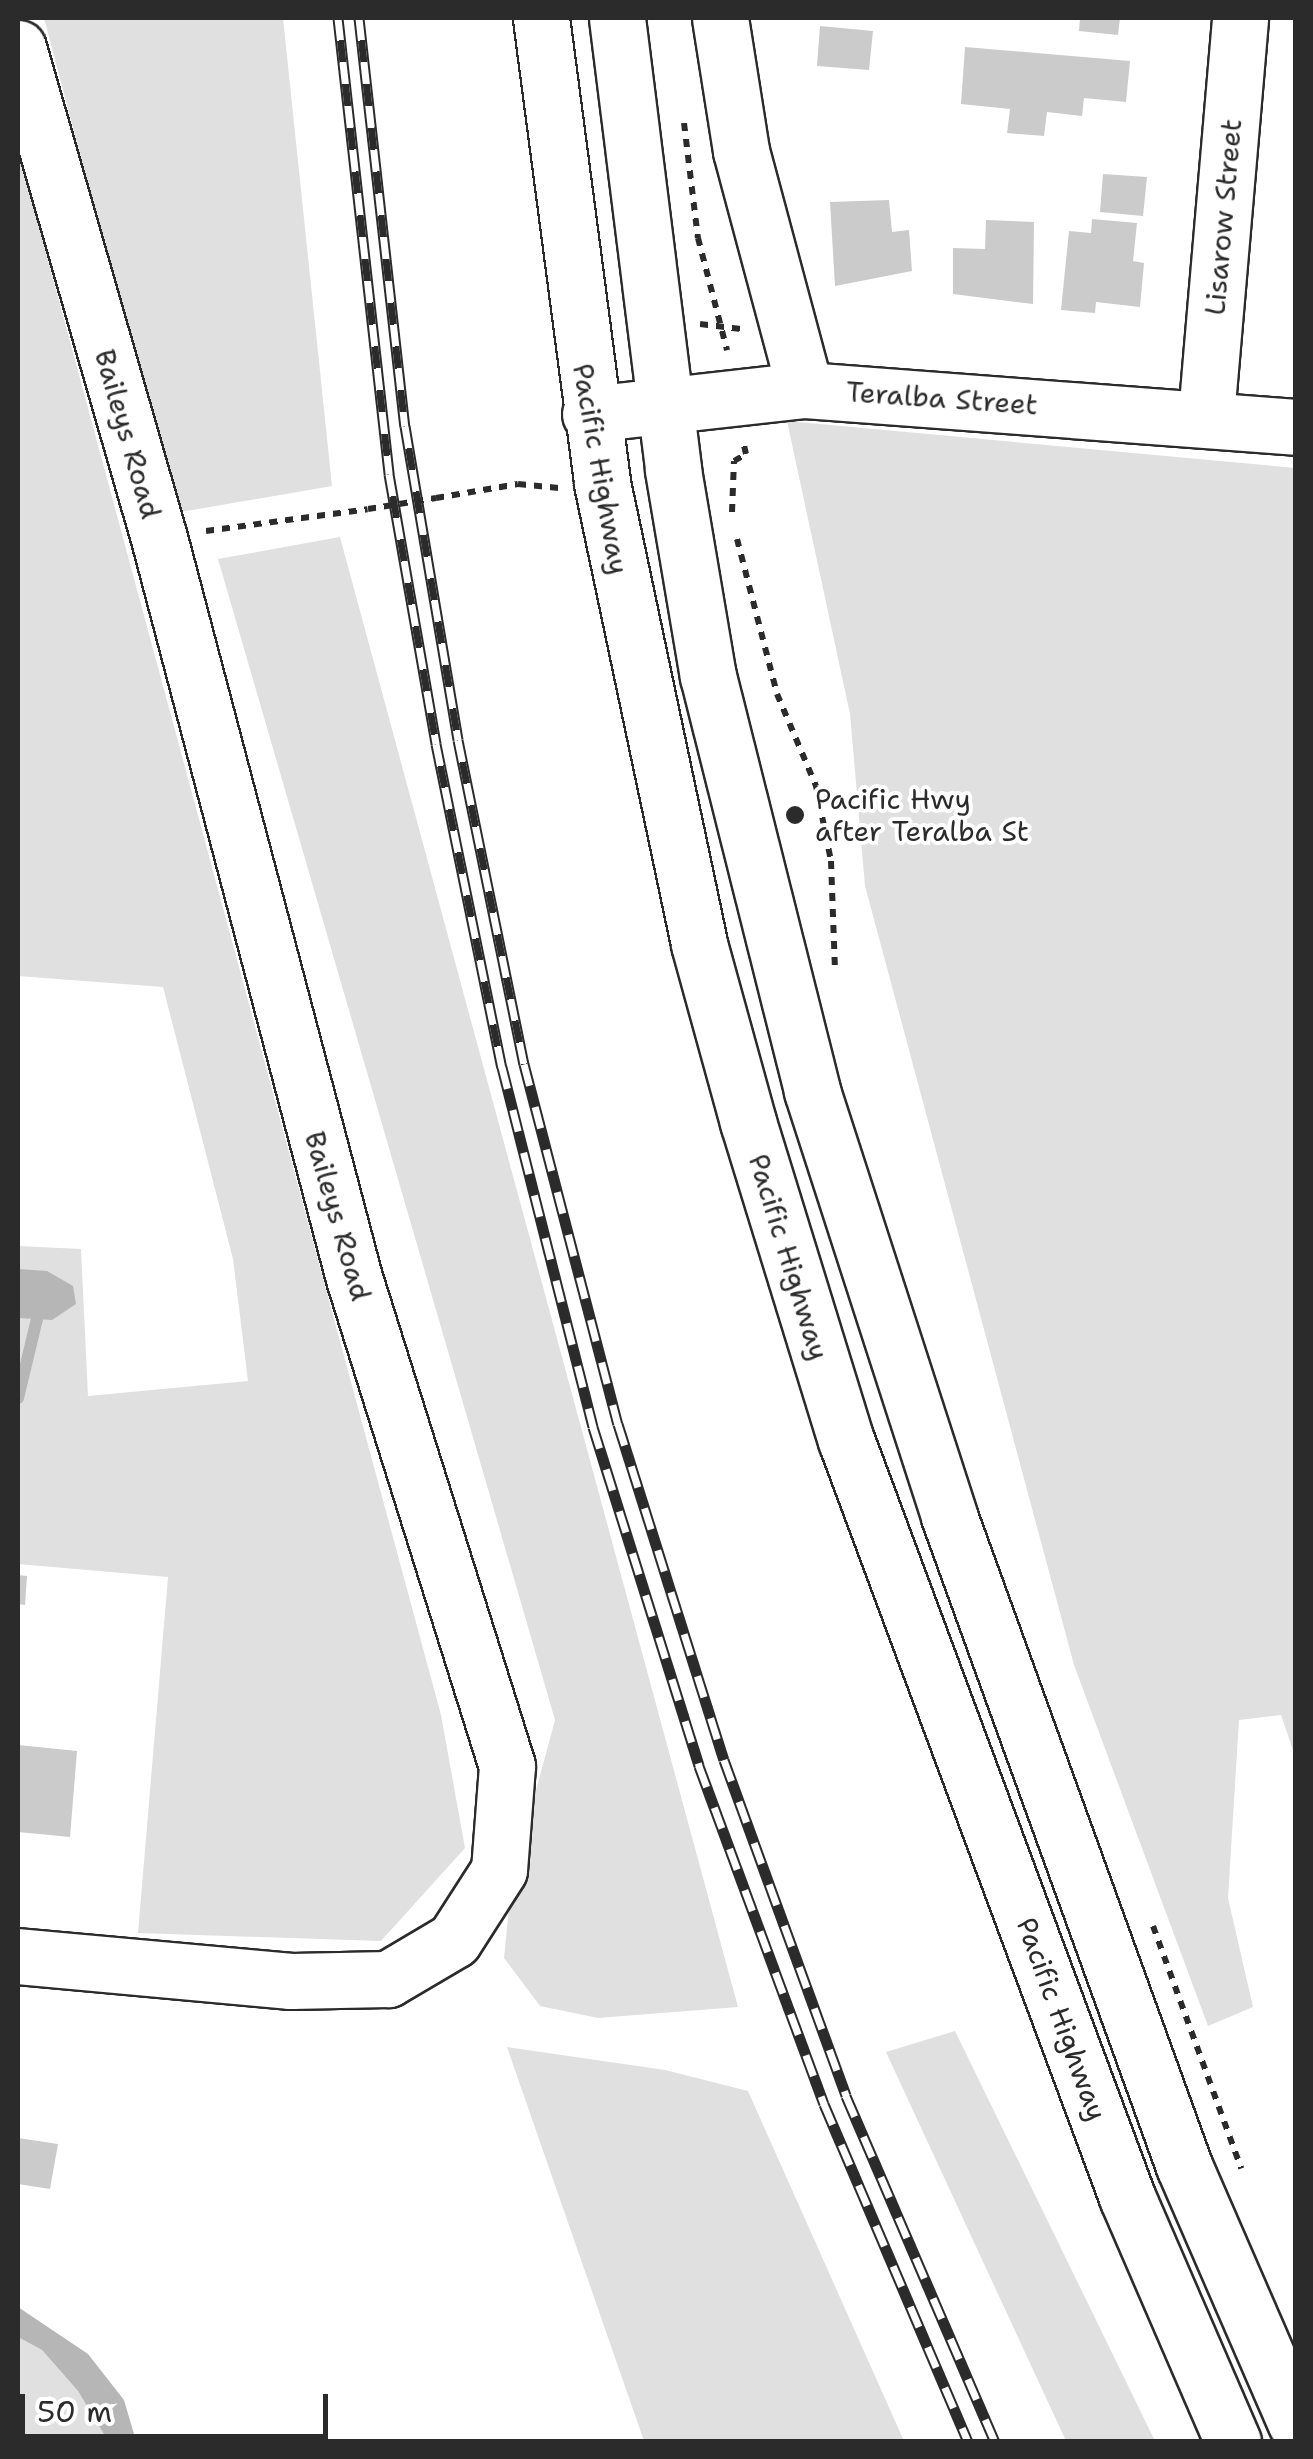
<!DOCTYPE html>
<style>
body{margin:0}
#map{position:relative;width:1313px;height:2459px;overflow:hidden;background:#fff;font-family:"Shantell Sans",sans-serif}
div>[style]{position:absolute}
.green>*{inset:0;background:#e0e0e0}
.water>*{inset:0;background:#b6b6b6}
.stream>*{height:12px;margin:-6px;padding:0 6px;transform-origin:6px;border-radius:6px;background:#b6b6b6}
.building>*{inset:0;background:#cbcbcb}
.path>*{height:6px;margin-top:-3px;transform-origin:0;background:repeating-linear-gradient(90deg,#2b2b2b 0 8px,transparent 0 16px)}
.roads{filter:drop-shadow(2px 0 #2b2b2b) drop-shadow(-2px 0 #2b2b2b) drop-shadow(0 2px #2b2b2b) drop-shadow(0 -2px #2b2b2b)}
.minor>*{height:55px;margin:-27.5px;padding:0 27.5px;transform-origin:27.5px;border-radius:27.5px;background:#fff}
.major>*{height:55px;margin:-27.5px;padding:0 27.5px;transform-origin:27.5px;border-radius:27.5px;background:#fff}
.rail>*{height:11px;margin-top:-5.5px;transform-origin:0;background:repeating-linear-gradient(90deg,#fff 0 22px,#2b2b2b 0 44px);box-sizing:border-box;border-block:2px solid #2b2b2b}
.path-bridge>*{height:6px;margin-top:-3px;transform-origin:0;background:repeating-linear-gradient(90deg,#2b2b2b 0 8px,transparent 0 16px)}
.dots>*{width:28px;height:28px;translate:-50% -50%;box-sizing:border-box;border:5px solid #fff;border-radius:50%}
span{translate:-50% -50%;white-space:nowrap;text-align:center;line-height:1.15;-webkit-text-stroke:8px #fff;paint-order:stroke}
.street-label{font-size:28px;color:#2b2b2b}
.poi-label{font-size:28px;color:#2b2b2b}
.left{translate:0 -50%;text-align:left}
.frame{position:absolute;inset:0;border:20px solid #2b2b2b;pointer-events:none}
.scale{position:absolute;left:20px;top:2394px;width:308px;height:45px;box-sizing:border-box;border:5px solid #2b2b2b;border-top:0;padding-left:12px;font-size:30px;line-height:35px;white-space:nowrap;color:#2b2b2b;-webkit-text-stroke:8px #fff;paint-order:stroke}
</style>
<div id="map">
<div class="green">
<i style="clip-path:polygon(44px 18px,283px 18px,332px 486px,175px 513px)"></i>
<i style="clip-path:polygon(18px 149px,441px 1715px,465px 1848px,381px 1941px,138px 1933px,168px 1577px,18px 1564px,18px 1246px,81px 1249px,88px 1396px,248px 1381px,233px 1259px,163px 987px,18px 976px)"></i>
<i style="clip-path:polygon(787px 421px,1295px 468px,1295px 1756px,1281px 1715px,1239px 1720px,1228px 1898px,1253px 2007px,1208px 2026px,1074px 1665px,865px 886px,850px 714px)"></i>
<i style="clip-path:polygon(340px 537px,738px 2007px,598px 2018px,540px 2006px,504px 1958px,512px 1879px,555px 1720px,218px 559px)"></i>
<i style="clip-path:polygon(955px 2031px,1155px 2441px,1066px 2441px,886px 2052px)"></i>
<i style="clip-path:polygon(507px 2047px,665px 2070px,748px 2091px,904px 2441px,644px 2441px)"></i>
<i style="clip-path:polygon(18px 2337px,42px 2350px,78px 2391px,108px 2441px,18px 2441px)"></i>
</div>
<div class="water">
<i style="clip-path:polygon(18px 1269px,47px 1271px,73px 1286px,76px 1304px,52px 1320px,18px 1318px)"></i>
<i style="clip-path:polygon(18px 2307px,88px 2354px,124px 2400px,136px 2441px,108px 2441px,78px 2391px,42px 2350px,18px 2337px)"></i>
</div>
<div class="stream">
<i style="left:18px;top:1398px;width:81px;rotate:-76.5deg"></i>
</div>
<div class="building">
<i style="clip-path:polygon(1080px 18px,1120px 18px,1118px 35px,1079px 31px)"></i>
<i style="clip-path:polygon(820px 26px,873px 31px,869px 70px,817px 66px)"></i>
<i style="clip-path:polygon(965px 47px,1130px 61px,1126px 102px,1084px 98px,1082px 116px,1047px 112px,1044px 136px,1007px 133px,1010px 109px,961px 104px)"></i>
<i style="clip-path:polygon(1103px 174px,1147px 177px,1143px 216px,1100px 212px)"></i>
<i style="clip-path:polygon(889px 200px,892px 232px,909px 230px,912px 271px,835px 286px,830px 202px)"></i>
<i style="clip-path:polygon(1092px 219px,1137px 223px,1133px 261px,1144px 263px,1140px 307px,1096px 302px,1095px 313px,1061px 310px,1069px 231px,1091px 233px)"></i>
<i style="clip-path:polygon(986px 220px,1034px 222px,1033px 304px,953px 294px,953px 248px,985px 249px)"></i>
<i style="clip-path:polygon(18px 1575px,27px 1576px,25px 1605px,18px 1604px)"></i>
<i style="clip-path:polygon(18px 1745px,77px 1751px,70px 1837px,18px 1832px)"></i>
<i style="clip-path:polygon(18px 2138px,58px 2144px,50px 2189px,18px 2184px)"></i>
</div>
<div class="path">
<i style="left:684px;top:123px;width:116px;rotate:83.1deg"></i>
<i style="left:698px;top:238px;width:116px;rotate:75.5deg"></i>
<i style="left:700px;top:324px;width:41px;rotate:7deg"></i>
<i style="left:436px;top:498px;width:83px;rotate:-9.7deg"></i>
<i style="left:518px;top:484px;width:41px;rotate:5.6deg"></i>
<i style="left:732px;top:512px;width:51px;rotate:-87.8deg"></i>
<i style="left:734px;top:461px;width:14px;rotate:-30deg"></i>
<i style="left:746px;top:454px;width:13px;rotate:-103deg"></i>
<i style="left:206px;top:531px;width:163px;rotate:-7.7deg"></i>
<i style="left:737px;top:539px;width:160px;rotate:75.5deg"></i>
<i style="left:777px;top:694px;width:100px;rotate:67deg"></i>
<i style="left:816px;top:786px;width:76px;rotate:78.7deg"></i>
<i style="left:831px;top:861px;width:111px;rotate:87.9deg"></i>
<i style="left:1153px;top:1926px;width:258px;rotate:70deg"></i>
</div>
<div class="roads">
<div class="minor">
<i style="left:720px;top:18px;width:135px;rotate:81deg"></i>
<i style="left:741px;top:151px;width:247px;rotate:75deg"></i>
<i style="left:18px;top:48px;width:510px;rotate:73.95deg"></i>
<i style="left:159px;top:538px;width:765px;rotate:75.24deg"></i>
<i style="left:354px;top:1278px;width:511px;rotate:72.59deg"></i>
<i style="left:507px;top:1766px;width:104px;rotate:94.4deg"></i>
<i style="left:499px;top:1870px;width:83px;rotate:122.7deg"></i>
<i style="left:454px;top:1940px;width:77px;rotate:149.4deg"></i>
<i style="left:388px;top:1979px;width:97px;rotate:178.8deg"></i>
<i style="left:291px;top:1981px;width:274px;rotate:-174.8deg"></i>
<i style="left:590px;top:414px;width:216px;rotate:-6.4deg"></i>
<i style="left:805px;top:390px;width:492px;rotate:4.3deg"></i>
<i style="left:1206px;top:416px;width:399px;rotate:-85.1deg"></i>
</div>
<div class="major">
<i style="left:541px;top:18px;width:469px;rotate:82.5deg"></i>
<i style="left:602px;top:483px;width:471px;rotate:78.1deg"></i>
<i style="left:699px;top:944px;width:185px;rotate:74.6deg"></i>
<i style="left:748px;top:1122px;width:333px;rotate:72.9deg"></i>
<i style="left:846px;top:1440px;width:807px;rotate:69.63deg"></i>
<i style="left:1127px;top:2197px;width:267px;rotate:66.6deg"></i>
<i style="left:617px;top:18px;width:455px;rotate:82.9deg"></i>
<i style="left:673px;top:470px;width:209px;rotate:80.4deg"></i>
<i style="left:708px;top:676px;width:428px;rotate:75.9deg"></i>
<i style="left:812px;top:1091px;width:447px;rotate:72.1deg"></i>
<i style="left:949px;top:1516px;width:691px;rotate:70.12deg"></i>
<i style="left:1184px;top:2166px;width:280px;rotate:66.5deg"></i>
</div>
</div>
<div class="rail">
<i style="left:338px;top:18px;width:459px;rotate:83.6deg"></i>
<i style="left:389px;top:474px;width:274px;rotate:80.1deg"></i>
<i style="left:436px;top:744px;width:330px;rotate:78.5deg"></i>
<i style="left:502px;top:1067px;width:371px;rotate:75.8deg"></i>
<i style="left:593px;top:1427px;width:355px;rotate:72.6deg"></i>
<i style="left:699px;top:1766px;width:360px;rotate:69.7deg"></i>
<i style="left:824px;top:2104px;width:367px;rotate:66.9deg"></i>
<i style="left:359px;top:18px;width:411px;rotate:83.6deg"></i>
<i style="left:405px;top:426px;width:318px;rotate:80.4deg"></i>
<i style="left:458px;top:740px;width:331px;rotate:78.5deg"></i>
<i style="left:524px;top:1064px;width:372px;rotate:75.4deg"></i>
<i style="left:618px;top:1424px;width:352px;rotate:72.5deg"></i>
<i style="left:724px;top:1760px;width:357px;rotate:70deg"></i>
<i style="left:846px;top:2096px;width:377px;rotate:66.7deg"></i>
</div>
<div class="path-bridge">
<i style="left:368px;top:509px;width:69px;rotate:-9.2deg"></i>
</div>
<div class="dots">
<i style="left:795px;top:815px;background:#2b2b2b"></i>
</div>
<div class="street-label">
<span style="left:1223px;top:217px;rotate:-85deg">Lisarow Street</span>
<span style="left:942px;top:398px;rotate:4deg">Teralba Street</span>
<span style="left:128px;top:434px;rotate:74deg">Baileys Road</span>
<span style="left:601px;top:469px;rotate:80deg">Pacific Highway</span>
<span style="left:338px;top:1216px;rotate:74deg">Baileys Road</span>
<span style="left:789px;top:1257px;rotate:73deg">Pacific Highway</span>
<span style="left:1062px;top:2019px;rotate:70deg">Pacific Highway</span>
</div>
<div class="poi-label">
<span class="left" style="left:815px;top:815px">Pacific Hwy<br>after Teralba St</span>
</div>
<div class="frame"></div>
<div class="scale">50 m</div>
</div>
